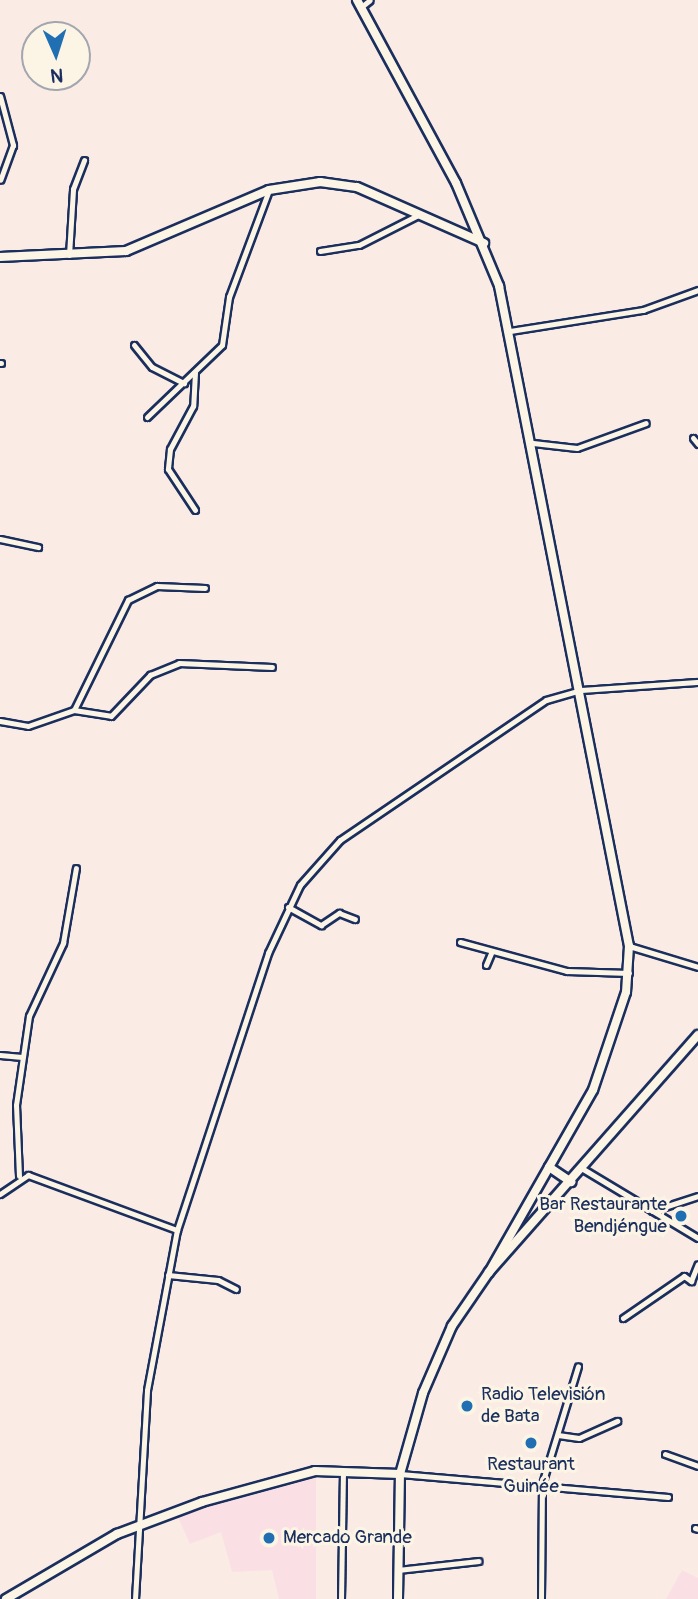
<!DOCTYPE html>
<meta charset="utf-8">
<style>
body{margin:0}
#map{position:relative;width:698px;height:1599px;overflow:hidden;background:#fbebe5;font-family:Pangolin,sans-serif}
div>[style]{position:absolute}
.built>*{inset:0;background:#fae0e5}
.roads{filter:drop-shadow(2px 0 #1b2f5e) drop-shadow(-2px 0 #1b2f5e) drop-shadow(0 2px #1b2f5e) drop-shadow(0 -2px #1b2f5e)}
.street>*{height:5px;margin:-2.5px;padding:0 2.5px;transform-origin:2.5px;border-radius:2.5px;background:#fcf5e5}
.secondary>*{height:8px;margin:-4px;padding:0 4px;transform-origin:4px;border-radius:4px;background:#fcf5e5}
.dots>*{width:19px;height:19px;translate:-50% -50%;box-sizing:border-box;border:4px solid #fcf5e5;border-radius:50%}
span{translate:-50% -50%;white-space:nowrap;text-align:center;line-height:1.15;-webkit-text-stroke:6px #fcf5e5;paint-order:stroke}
.poi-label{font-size:19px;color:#1b2f5e}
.right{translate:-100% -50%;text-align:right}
.left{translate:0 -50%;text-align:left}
.north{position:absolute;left:21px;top:21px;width:70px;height:70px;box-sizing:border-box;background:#fcf5e5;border:2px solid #a2a6af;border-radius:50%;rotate:177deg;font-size:19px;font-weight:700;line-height:28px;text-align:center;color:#1b2f5e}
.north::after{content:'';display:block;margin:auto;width:24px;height:32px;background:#1f6fb2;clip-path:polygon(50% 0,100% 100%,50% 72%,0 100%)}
</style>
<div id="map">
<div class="built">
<i style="clip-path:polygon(316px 1478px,316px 1599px,279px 1599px,272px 1570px,232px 1572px,221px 1532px,190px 1544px,177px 1515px)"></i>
<i style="clip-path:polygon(682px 1570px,698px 1578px,698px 1599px,666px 1599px)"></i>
</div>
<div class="roads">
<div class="street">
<i style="left:361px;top:7px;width:11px;rotate:-38deg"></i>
<i style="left:0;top:96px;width:51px;rotate:75.1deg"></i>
<i style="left:13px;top:145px;width:37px;rotate:110deg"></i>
<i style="left:320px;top:251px;width:39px;rotate:-9deg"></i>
<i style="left:359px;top:245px;width:68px;rotate:-26.9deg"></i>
<i style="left:69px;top:255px;width:66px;rotate:-86.5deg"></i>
<i style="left:73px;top:189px;width:31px;rotate:-69deg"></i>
<i style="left:510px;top:331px;width:135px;rotate:-9deg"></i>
<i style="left:643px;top:310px;width:59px;rotate:-20deg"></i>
<i style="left:134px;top:345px;width:28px;rotate:51deg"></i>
<i style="left:152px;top:367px;width:36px;rotate:27deg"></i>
<i style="left:0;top:363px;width:1px"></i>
<i style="left:195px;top:372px;width:34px;rotate:93deg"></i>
<i style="left:193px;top:406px;width:49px;rotate:118.1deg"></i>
<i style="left:170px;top:449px;width:20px;rotate:96deg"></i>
<i style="left:168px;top:469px;width:49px;rotate:56.6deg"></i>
<i style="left:147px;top:417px;width:104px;rotate:-43.8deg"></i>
<i style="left:222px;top:345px;width:49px;rotate:-81.7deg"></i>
<i style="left:229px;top:297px;width:114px;rotate:-69.5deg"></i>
<i style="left:693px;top:438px;width:8px;rotate:50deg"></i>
<i style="left:533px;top:443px;width:44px;rotate:6.5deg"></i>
<i style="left:577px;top:448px;width:73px;rotate:-19.9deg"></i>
<i style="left:0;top:539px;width:39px;rotate:12deg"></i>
<i style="left:74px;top:710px;width:123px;rotate:-63.9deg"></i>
<i style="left:128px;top:600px;width:32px;rotate:-26deg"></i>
<i style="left:157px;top:586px;width:48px;rotate:2.4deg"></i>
<i style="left:0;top:721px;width:28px;rotate:10deg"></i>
<i style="left:28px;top:726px;width:49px;rotate:-19.2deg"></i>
<i style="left:74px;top:710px;width:37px;rotate:9deg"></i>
<i style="left:111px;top:716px;width:57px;rotate:-46.4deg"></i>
<i style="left:150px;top:675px;width:31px;rotate:-22deg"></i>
<i style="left:179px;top:663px;width:93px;rotate:2.5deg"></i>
<i style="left:288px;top:907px;width:38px;rotate:29deg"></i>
<i style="left:321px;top:925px;width:22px;rotate:-34deg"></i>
<i style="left:339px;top:913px;width:17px;rotate:21deg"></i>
<i style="left:460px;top:942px;width:111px;rotate:15.2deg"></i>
<i style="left:567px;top:971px;width:62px;rotate:1.8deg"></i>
<i style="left:629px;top:946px;width:72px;rotate:16.9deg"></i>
<i style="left:486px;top:965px;width:13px;rotate:-67deg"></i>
<i style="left:0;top:1055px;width:22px;rotate:5deg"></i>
<i style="left:583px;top:1169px;width:134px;rotate:31deg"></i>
<i style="left:19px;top:1176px;width:71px;rotate:-92.4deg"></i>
<i style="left:16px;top:1105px;width:90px;rotate:-81.7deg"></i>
<i style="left:29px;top:1016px;width:81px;rotate:-65deg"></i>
<i style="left:63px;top:943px;width:76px;rotate:-80.2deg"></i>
<i style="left:0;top:1194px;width:34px;rotate:-34deg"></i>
<i style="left:28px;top:1175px;width:159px;rotate:20.3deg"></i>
<i style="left:652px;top:1211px;width:48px;rotate:-18.1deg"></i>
<i style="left:168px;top:1275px;width:50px;rotate:5.7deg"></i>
<i style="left:218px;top:1280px;width:20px;rotate:27deg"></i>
<i style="left:623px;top:1318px;width:74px;rotate:-34.5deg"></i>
<i style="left:684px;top:1276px;width:9px;rotate:36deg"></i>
<i style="left:691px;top:1281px;width:18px;rotate:-68deg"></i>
<i style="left:558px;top:1435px;width:21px;rotate:8deg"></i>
<i style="left:579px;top:1438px;width:42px;rotate:-24.1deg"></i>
<i style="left:665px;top:1454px;width:35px;rotate:20deg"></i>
<i style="left:400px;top:1474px;width:269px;rotate:4.9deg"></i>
<i style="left:695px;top:1528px;width:3px;rotate:18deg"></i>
<i style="left:398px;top:1570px;width:81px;rotate:-6.4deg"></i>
<i style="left:135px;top:1599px;width:209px;rotate:-86.7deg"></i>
<i style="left:147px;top:1390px;width:163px;rotate:-79.4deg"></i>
<i style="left:177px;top:1230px;width:292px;rotate:-71.8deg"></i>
<i style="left:268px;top:953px;width:75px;rotate:-64.8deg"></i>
<i style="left:300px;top:885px;width:60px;rotate:-48.4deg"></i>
<i style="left:340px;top:840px;width:249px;rotate:-34.2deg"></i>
<i style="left:546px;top:700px;width:35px;rotate:-16deg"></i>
<i style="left:580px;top:690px;width:118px;rotate:-3.9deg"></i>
<i style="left:341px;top:1599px;width:128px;rotate:-89.1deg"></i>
<i style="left:541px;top:1599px;width:115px;rotate:-89.5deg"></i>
<i style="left:542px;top:1484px;width:123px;rotate:-73deg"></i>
</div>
<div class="secondary">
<i style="left:357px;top:0;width:208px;rotate:61.6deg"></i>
<i style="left:456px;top:183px;width:112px;rotate:67.3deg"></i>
<i style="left:499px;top:286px;width:673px;rotate:78.86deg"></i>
<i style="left:629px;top:946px;width:46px;rotate:93.7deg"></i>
<i style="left:626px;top:992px;width:103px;rotate:108.6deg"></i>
<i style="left:593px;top:1090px;width:210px;rotate:119.7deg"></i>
<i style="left:0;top:257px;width:126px;rotate:-2.7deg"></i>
<i style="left:126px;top:251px;width:155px;rotate:-23.1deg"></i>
<i style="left:269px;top:190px;width:52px;rotate:-8.9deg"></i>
<i style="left:320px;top:182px;width:37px;rotate:8deg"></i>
<i style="left:357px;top:187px;width:139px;rotate:23.8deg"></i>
<i style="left:549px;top:1167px;width:27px;rotate:34deg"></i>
<i style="left:6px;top:1599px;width:129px;rotate:-30.4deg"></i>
<i style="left:117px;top:1534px;width:91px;rotate:-20.6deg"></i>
<i style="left:202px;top:1502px;width:117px;rotate:-15.3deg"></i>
<i style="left:315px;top:1471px;width:85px;rotate:2deg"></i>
<i style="left:398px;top:1599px;width:125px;rotate:-89.1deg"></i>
<i style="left:400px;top:1474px;width:84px;rotate:-74.1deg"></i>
<i style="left:423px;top:1393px;width:73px;rotate:-66.6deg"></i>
<i style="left:452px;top:1326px;width:65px;rotate:-55.6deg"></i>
<i style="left:489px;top:1272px;width:316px;rotate:-48.6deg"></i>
</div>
</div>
<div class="dots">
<i style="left:681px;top:1216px;background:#1f6fb2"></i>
<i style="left:467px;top:1406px;background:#1f6fb2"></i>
<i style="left:531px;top:1443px;background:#1f6fb2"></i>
<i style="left:269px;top:1538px;background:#1f6fb2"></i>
</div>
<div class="poi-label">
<span class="right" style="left:667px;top:1216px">Bar Restaurante<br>Bendjéngue</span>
<span class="left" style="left:481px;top:1406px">Radio Televisión<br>de Bata</span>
<span style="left:531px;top:1476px">Restaurant<br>Guinée</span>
<span class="left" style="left:283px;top:1538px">Mercado Grande</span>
</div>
<div class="north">N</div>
</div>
